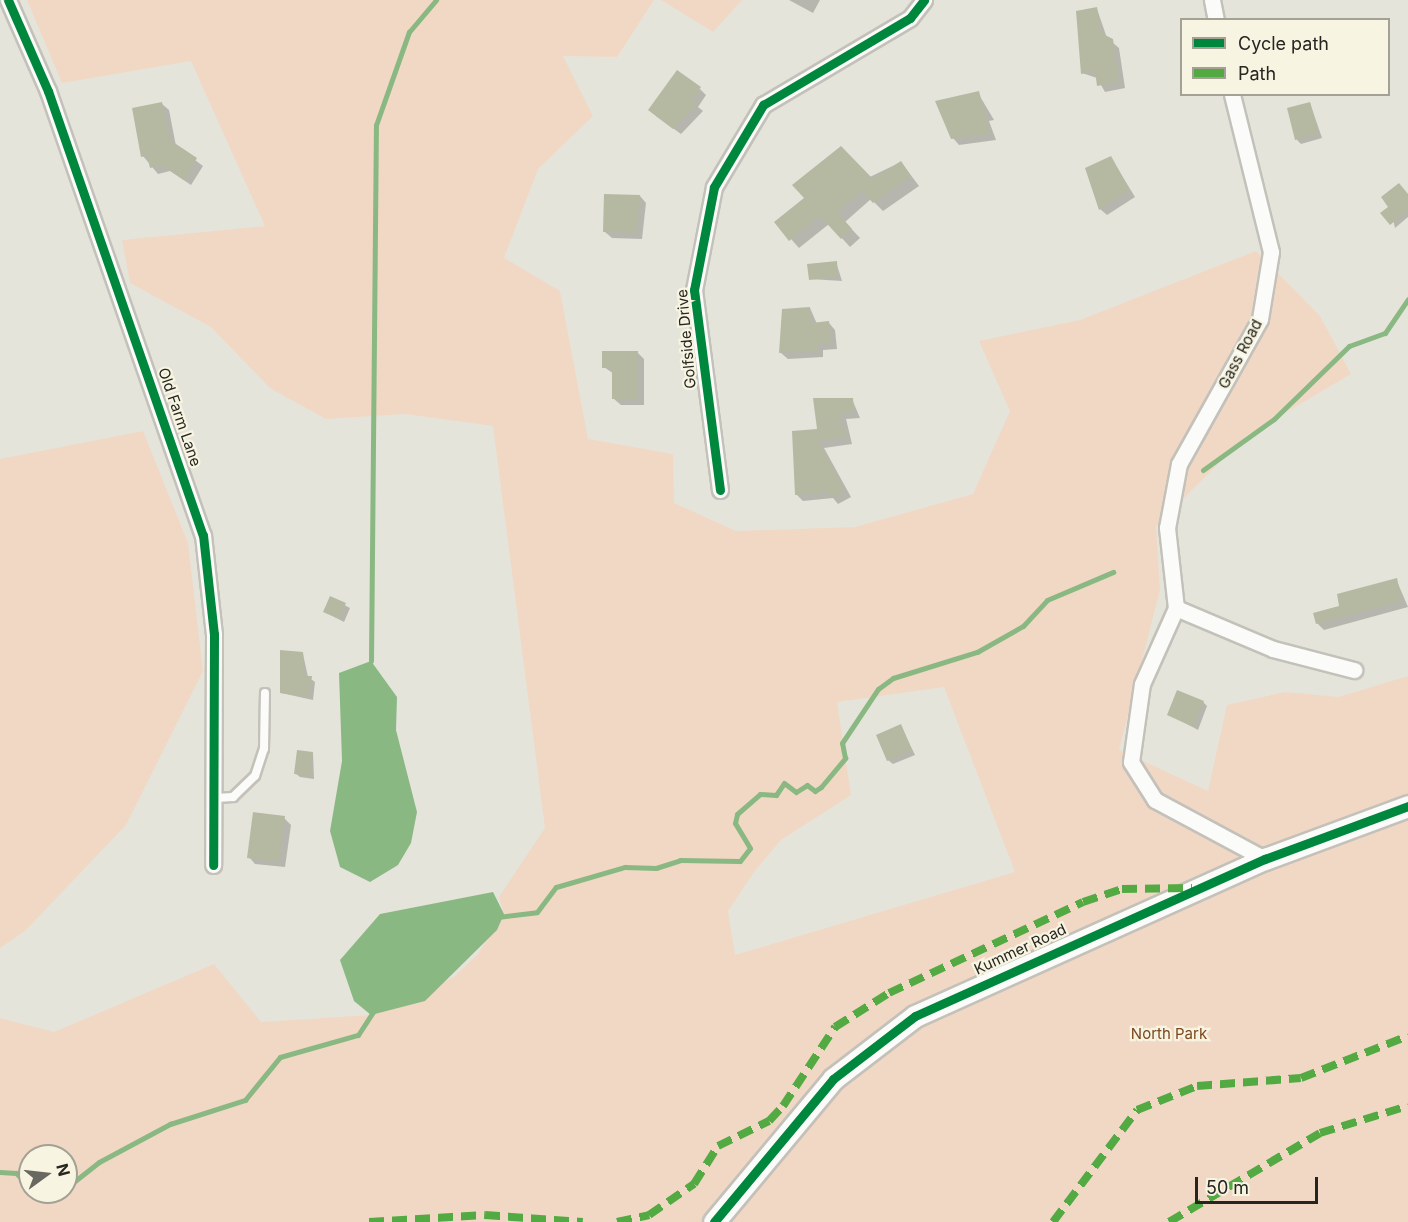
<!DOCTYPE html>
<style>
body{margin:0}
#map{position:relative;width:1408px;height:1222px;overflow:hidden;background:#e5e4da;font-family:Inter,sans-serif}
div>[style]{position:absolute}
.green>*{inset:0;background:#f1d8c5}
.water>*{inset:0;background:#8ab883}
.shadow>*{inset:0;background:#0003}
.stream>*{height:5px;margin:-2.5px;padding:0 2.5px;transform-origin:2.5px;border-radius:2.5px;background:#8ab883}
.building>*{inset:0;background:#b5b9a2}
.roads{filter:drop-shadow(2px 0 #c3c1b9) drop-shadow(-2px 0 #c3c1b9) drop-shadow(0 2px #c3c1b9) drop-shadow(0 -2px #c3c1b9)}
.lane>*{height:8px;margin:-4px;padding:0 4px;transform-origin:4px;border-radius:4px;background:#fbfbf9}
.street>*{height:15px;margin:-7.5px;padding:0 7.5px;transform-origin:7.5px;border-radius:7.5px;background:#fbfbf9}
.secondary>*{height:21px;margin:-10.5px;padding:0 10.5px;transform-origin:10.5px;border-radius:10.5px;background:#fbfbf9}
.quiet>*{height:8px;margin-top:-4px;transform-origin:0;background:repeating-linear-gradient(90deg,#53aa43 0 15px,transparent 0 23px)}
.cycleway>*{height:9px;margin:-4.5px;padding:0 4.5px;transform-origin:4.5px;border-radius:4.5px;background:#00873e}
span{translate:-50% -50%;white-space:nowrap;text-align:center;line-height:1.15;-webkit-text-stroke:4.5px #f7f4e2;paint-order:stroke}
.street-label{font-size:15px;color:#26251f}
.park-label{font-size:15px;color:#7c471d}
.legend{position:absolute;left:1180px;top:18px;width:210px;height:78px;box-sizing:border-box;background:#f7f4e2;border:2px solid #a3a194;margin:0;padding:8px 10px;list-style:none;font-size:18px;color:#26251f}
.legend li{display:flex;align-items:center;gap:12px;height:30px}
.legend b{width:30px;border:2px solid #a3a194}
.north{position:absolute;left:18px;top:1144px;width:60px;height:60px;box-sizing:border-box;background:#f7f4e2;border:2px solid #a3a194;border-radius:50%;rotate:75deg;font-size:16px;font-weight:700;line-height:24px;text-align:center;color:#26251f}
.north::after{content:'';display:block;margin:auto;width:21px;height:27px;background:#696860;clip-path:polygon(50% 0,100% 100%,50% 72%,0 100%)}
.scale{position:absolute;left:1195px;top:1177px;width:123px;height:27px;box-sizing:border-box;border:3px solid #26251f;border-top:0;padding-left:8px;font-size:18px;line-height:21px;white-space:nowrap;color:#26251f;-webkit-text-stroke:4px #f7f4e2;paint-order:stroke}
</style>
<div id="map">
<div class="green">
<i style="clip-path:polygon(evenodd,27px 0,654px 0,617px 57px,563px 56px,593px 116px,538px 169px,504px 258px,560px 291px,588px 439px,673px 454px,674px 503px,736px 531px,855px 527px,973px 494px,1010px 411px,979px 341px,1080px 320px,1256px 251px,1320px 316px,1351px 374px,1246px 436px,1156px 526px,1160px 590px,1119px 750px,1208px 791px,1227px 705px,1285px 692px,1339px 697px,1408px 676px,1408px 1222px,0 1222px,0 1018px,54px 1032px,214px 964px,261px 1022px,371px 1015px,454px 977px,478px 954px,504px 914px,499px 897px,545px 828px,493px 426px,405px 414px,326px 419px,270px 388px,211px 327px,130px 283px,122px 240px,265px 226px,191px 61px,62px 83px,27px 0,944px 687px,1015px 872px,735px 955px,728px 911px,754px 872px,781px 840px,851px 795px,837px 702px,944px 687px,27px 0,30px 1156px,66px 1156px,66px 1192px,30px 1192px,30px 1156px)"></i>
<i style="clip-path:polygon(661px 0,742px 0,713px 32px)"></i>
<i style="clip-path:polygon(143px 431px,188px 543px,203px 671px,126px 825px,25px 931px,0 948px,0 459px)"></i>
</div>
<div class="water">
<i style="clip-path:polygon(371px 661px,397px 697px,396px 730px,417px 812px,411px 843px,398px 865px,370px 882px,340px 867px,330px 831px,342px 761px,339px 673px)"></i>
<i style="clip-path:polygon(493px 892px,504px 914px,497px 930px,425px 1001px,371px 1015px,354px 1001px,340px 960px,380px 914px)"></i>
</div>
<div class="shadow">
<i style="clip-path:polygon(789px 0,820px 0,813px 13px)"></i>
<i style="clip-path:polygon(1097px 9px,1107px 38px,1119px 48px,1125px 88px,1105px 92px,1097px 78px,1082px 73px)"></i>
<i style="clip-path:polygon(700px 89px,706px 95px,698px 107px,703px 111px,681px 134px,656px 116px)"></i>
<i style="clip-path:polygon(978px 93px,994px 120px,989px 121px,996px 140px,959px 145px,953px 138px)"></i>
<i style="clip-path:polygon(1310px 103px,1322px 138px,1301px 144px,1297px 140px)"></i>
<i style="clip-path:polygon(162px 104px,169px 110px,176px 146px,203px 166px,191px 185px,170px 171px,158px 174px,143px 156px)"></i>
<i style="clip-path:polygon(1111px 158px,1135px 197px,1107px 215px,1100px 209px)"></i>
<i style="clip-path:polygon(901px 162px,919px 186px,883px 211px,871px 199px,845px 222px,860px 238px,850px 247px,829px 224px,799px 248px,776px 222px)"></i>
<i style="clip-path:polygon(1408px 195px,1408px 217px,1395px 228px,1390px 207px)"></i>
<i style="clip-path:polygon(640px 196px,646px 203px,642px 239px,612px 238px,605px 232px)"></i>
<i style="clip-path:polygon(836px 262px,842px 281px,810px 279px)"></i>
<i style="clip-path:polygon(810px 308px,817px 324px,829px 323px,835px 330px,837px 349px,823px 350px,823px 357px,788px 359px,781px 353px)"></i>
<i style="clip-path:polygon(637px 352px,644px 359px,644px 405px,621px 405px,614px 399px,614px 374px,604px 367px)"></i>
<i style="clip-path:polygon(852px 399px,860px 418px,846px 419px,852px 444px,824px 448px,851px 497px,838px 504px,833px 498px,803px 501px,796px 494px,818px 431px)"></i>
<i style="clip-path:polygon(1396px 579px,1408px 607px,1324px 630px,1317px 623px,1341px 607px,1339px 595px)"></i>
<i style="clip-path:polygon(331px 598px,350px 608px,344px 622px,325px 612px)"></i>
<i style="clip-path:polygon(303px 654px,308px 677px,315px 682px,313px 700px,281px 693px)"></i>
<i style="clip-path:polygon(1203px 702px,1207px 706px,1198px 730px,1169px 714px)"></i>
<i style="clip-path:polygon(901px 726px,915px 755px,893px 764px,888px 760px)"></i>
<i style="clip-path:polygon(313px 753px,314px 779px,300px 777px,295px 773px)"></i>
<i style="clip-path:polygon(284px 818px,291px 825px,285px 867px,255px 864px,249px 857px)"></i>
</div>
<div class="stream">
<i style="left:1203px;top:470px;width:87px;rotate:-35.7deg"></i>
<i style="left:1274px;top:419px;width:105px;rotate:-44.2deg"></i>
<i style="left:1349px;top:346px;width:38px;rotate:-20deg"></i>
<i style="left:1385px;top:333px;width:41px;rotate:-55.9deg"></i>
<i style="left:371px;top:661px;width:536px;rotate:-89.47deg"></i>
<i style="left:376px;top:125px;width:99px;rotate:-70.5deg"></i>
<i style="left:409px;top:32px;width:42px;rotate:-49.8deg"></i>
<i style="left:498px;top:917px;width:39px;rotate:-7deg"></i>
<i style="left:537px;top:912px;width:31px;rotate:-53deg"></i>
<i style="left:556px;top:887px;width:72px;rotate:-16.2deg"></i>
<i style="left:625px;top:867px;width:31px;rotate:2deg"></i>
<i style="left:656px;top:868px;width:25px;rotate:-18deg"></i>
<i style="left:680px;top:860px;width:60px;rotate:1deg"></i>
<i style="left:740px;top:861px;width:16px;rotate:-52deg"></i>
<i style="left:750px;top:848px;width:29px;rotate:-121deg"></i>
<i style="left:735px;top:823px;width:9px;rotate:-77deg"></i>
<i style="left:737px;top:814px;width:30px;rotate:-41deg"></i>
<i style="left:760px;top:794px;width:16px;rotate:4deg"></i>
<i style="left:776px;top:795px;width:14px;rotate:-56deg"></i>
<i style="left:784px;top:783px;width:15px;rotate:37deg"></i>
<i style="left:796px;top:792px;width:13px;rotate:-32deg"></i>
<i style="left:807px;top:785px;width:10px;rotate:37deg"></i>
<i style="left:815px;top:791px;width:7px;rotate:-34deg"></i>
<i style="left:821px;top:787px;width:38px;rotate:-50deg"></i>
<i style="left:845px;top:758px;width:15px;rotate:-101deg"></i>
<i style="left:842px;top:743px;width:65px;rotate:-56.3deg"></i>
<i style="left:878px;top:689px;width:19px;rotate:-36deg"></i>
<i style="left:893px;top:678px;width:88px;rotate:-17.2deg"></i>
<i style="left:977px;top:652px;width:53px;rotate:-29.5deg"></i>
<i style="left:1023px;top:626px;width:35px;rotate:-47deg"></i>
<i style="left:1047px;top:600px;width:72px;rotate:-23deg"></i>
<i style="left:0;top:1172px;width:16px;rotate:4deg"></i>
<i style="left:16px;top:1173px;width:20px;rotate:45deg"></i>
<i style="left:66px;top:1188px;width:42px;rotate:-38.2deg"></i>
<i style="left:99px;top:1162px;width:81px;rotate:-28.2deg"></i>
<i style="left:170px;top:1124px;width:79px;rotate:-17.7deg"></i>
<i style="left:245px;top:1100px;width:55px;rotate:-50.9deg"></i>
<i style="left:280px;top:1057px;width:81px;rotate:-15.8deg"></i>
<i style="left:358px;top:1035px;width:30px;rotate:-57deg"></i>
<i style="left:35px;top:1192px;width:18px;rotate:22deg"></i>
<i style="left:52px;top:1199px;width:11px;rotate:-38deg"></i>
</div>
<div class="building">
<i style="clip-path:polygon(1097px 7px,1101px 33px,1113px 39px,1119px 82px,1097px 86px,1095px 71px,1081px 74px,1076px 11px)"></i>
<i style="clip-path:polygon(677px 70px,701px 87px,692px 100px,697px 104px,673px 129px,648px 110px)"></i>
<i style="clip-path:polygon(979px 91px,990px 134px,951px 139px,935px 101px)"></i>
<i style="clip-path:polygon(162px 102px,170px 140px,197px 158px,184px 180px,162px 165px,150px 168px,147px 156px,141px 157px,132px 108px)"></i>
<i style="clip-path:polygon(1310px 102px,1319px 134px,1295px 140px,1287px 108px)"></i>
<i style="clip-path:polygon(841px 146px,873px 179px,901px 161px,911px 176px,873px 203px,862px 191px,837px 212px,852px 229px,841px 239px,820px 216px,789px 241px,774px 222px,804px 198px,792px 185px)"></i>
<i style="clip-path:polygon(1111px 156px,1130px 190px,1099px 210px,1085px 168px)"></i>
<i style="clip-path:polygon(1399px 183px,1408px 194px,1408px 210px,1390px 225px,1380px 213px,1388px 207px,1381px 197px)"></i>
<i style="clip-path:polygon(604px 194px,640px 195px,636px 233px,603px 232px)"></i>
<i style="clip-path:polygon(837px 261px,838px 277px,809px 280px,807px 264px)"></i>
<i style="clip-path:polygon(810px 307px,811px 323px,829px 321px,831px 343px,817px 344px,818px 351px,779px 353px,782px 309px)"></i>
<i style="clip-path:polygon(602px 351px,638px 351px,638px 399px,612px 399px,612px 368px,602px 368px)"></i>
<i style="clip-path:polygon(813px 398px,853px 398px,854px 412px,840px 413px,841px 423px,828px 424px,845px 427px,846px 437px,818px 441px,845px 490px,831px 498px,827px 492px,795px 495px,792px 431px,817px 429px)"></i>
<i style="clip-path:polygon(1397px 578px,1402px 601px,1316px 624px,1313px 613px,1339px 606px,1337px 594px)"></i>
<i style="clip-path:polygon(330px 596px,346px 603px,339px 619px,323px 612px)"></i>
<i style="clip-path:polygon(280px 650px,303px 652px,305px 676px,312px 676px,309px 697px,280px 693px)"></i>
<i style="clip-path:polygon(1177px 690px,1204px 701px,1193px 727px,1167px 715px)"></i>
<i style="clip-path:polygon(901px 724px,912px 750px,887px 761px,876px 735px)"></i>
<i style="clip-path:polygon(297px 750px,313px 752px,311px 776px,294px 774px)"></i>
<i style="clip-path:polygon(253px 812px,285px 816px,279px 862px,247px 858px)"></i>
</div>
<div class="roads">
<div class="lane">
<i style="left:216px;top:798px;width:17px;rotate:-3deg"></i>
<i style="left:233px;top:797px;width:30px;rotate:-44deg"></i>
<i style="left:255px;top:776px;width:28px;rotate:-72deg"></i>
<i style="left:264px;top:749px;width:56px;rotate:-89deg"></i>
</div>
<div class="street">
<i style="left:8px;top:0;width:99px;rotate:66.3deg"></i>
<i style="left:48px;top:91px;width:470px;rotate:70.8deg"></i>
<i style="left:203px;top:535px;width:100px;rotate:83.7deg"></i>
<i style="left:214px;top:634px;width:231px;rotate:90.2deg"></i>
<i style="left:1212px;top:0;width:20px;rotate:79deg"></i>
<i style="left:720px;top:490px;width:202px;rotate:-97.4deg"></i>
<i style="left:694px;top:290px;width:105px;rotate:-79deg"></i>
<i style="left:714px;top:187px;width:96px;rotate:-59.1deg"></i>
<i style="left:763px;top:105px;width:171px;rotate:-30.6deg"></i>
<i style="left:910px;top:18px;width:23px;rotate:-52deg"></i>
<i style="left:1176px;top:608px;width:81px;rotate:-96.4deg"></i>
<i style="left:1167px;top:528px;width:65px;rotate:-79.4deg"></i>
<i style="left:1179px;top:464px;width:166px;rotate:-60.8deg"></i>
<i style="left:1260px;top:319px;width:68px;rotate:-80.7deg"></i>
<i style="left:1271px;top:252px;width:163px;rotate:-103.9deg"></i>
<i style="left:1265px;top:859px;width:125px;rotate:-151.8deg"></i>
<i style="left:1155px;top:800px;width:45px;rotate:-122.3deg"></i>
<i style="left:1131px;top:762px;width:79px;rotate:-82deg"></i>
<i style="left:1142px;top:684px;width:83px;rotate:-65.9deg"></i>
<i style="left:1176px;top:608px;width:105px;rotate:22.9deg"></i>
<i style="left:1273px;top:649px;width:84px;rotate:14.5deg"></i>
</div>
<div class="secondary">
<i style="left:714px;top:1222px;width:186px;rotate:-50.2deg"></i>
<i style="left:833px;top:1079px;width:103px;rotate:-37.5deg"></i>
<i style="left:915px;top:1016px;width:384px;rotate:-24.2deg"></i>
<i style="left:1265px;top:859px;width:153px;rotate:-20.3deg"></i>
</div>
</div>
<div class="quiet">
<i style="left:369px;top:1222px;width:116px;rotate:-3.5deg"></i>
<i style="left:485px;top:1215px;width:98px;rotate:4.1deg"></i>
<i style="left:617px;top:1222px;width:33px;rotate:-12deg"></i>
<i style="left:649px;top:1215px;width:55px;rotate:-34.6deg"></i>
<i style="left:694px;top:1184px;width:45px;rotate:-57.7deg"></i>
<i style="left:718px;top:1146px;width:57px;rotate:-26.1deg"></i>
<i style="left:769px;top:1121px;width:21px;rotate:-47deg"></i>
<i style="left:783px;top:1106px;width:95px;rotate:-56.6deg"></i>
<i style="left:835px;top:1027px;width:64px;rotate:-32.2deg"></i>
<i style="left:889px;top:993px;width:214px;rotate:-25.1deg"></i>
<i style="left:1083px;top:902px;width:41px;rotate:-18.4deg"></i>
<i style="left:1122px;top:889px;width:70px;rotate:-0.8deg"></i>
<i style="left:1053px;top:1222px;width:140px;rotate:-53.1deg"></i>
<i style="left:1137px;top:1110px;width:65px;rotate:-21.8deg"></i>
<i style="left:1197px;top:1086px;width:104px;rotate:-4.4deg"></i>
<i style="left:1301px;top:1078px;width:115px;rotate:-21.4deg"></i>
<i style="left:1169px;top:1222px;width:175px;rotate:-30.5deg"></i>
<i style="left:1320px;top:1133px;width:92px;rotate:-17.1deg"></i>
</div>
<div class="cycleway">
<i style="left:8px;top:0;width:99px;rotate:66.3deg"></i>
<i style="left:48px;top:91px;width:470px;rotate:70.8deg"></i>
<i style="left:203px;top:535px;width:100px;rotate:83.7deg"></i>
<i style="left:214px;top:634px;width:231px;rotate:90.2deg"></i>
<i style="left:720px;top:490px;width:202px;rotate:-97.4deg"></i>
<i style="left:694px;top:290px;width:105px;rotate:-79deg"></i>
<i style="left:714px;top:187px;width:96px;rotate:-59.1deg"></i>
<i style="left:763px;top:105px;width:171px;rotate:-30.6deg"></i>
<i style="left:910px;top:18px;width:23px;rotate:-52deg"></i>
<i style="left:714px;top:1222px;width:186px;rotate:-50.2deg"></i>
<i style="left:833px;top:1079px;width:103px;rotate:-37.5deg"></i>
<i style="left:915px;top:1016px;width:384px;rotate:-24.2deg"></i>
<i style="left:1265px;top:859px;width:153px;rotate:-20.3deg"></i>
</div>
<div class="street-label">
<span style="left:686px;top:339px;rotate:-95deg">Golfside Drive</span>
<span style="left:1240px;top:354px;rotate:-62deg">Gass Road</span>
<span style="left:180px;top:417px;rotate:71deg">Old Farm Lane</span>
<span style="left:1020px;top:949px;rotate:-25deg">Kummer Road</span>
</div>
<div class="park-label">
<span style="left:1169px;top:1034px">North Park</span>
</div>
<ul class="legend">
<li><b style="height:8px;background:#00873e"></b>Cycle path</li>
<li><b style="height:8px;background:#53aa43"></b>Path</li>
</ul>
<div class="north">N</div>
<div class="scale">50 m</div>
</div>
